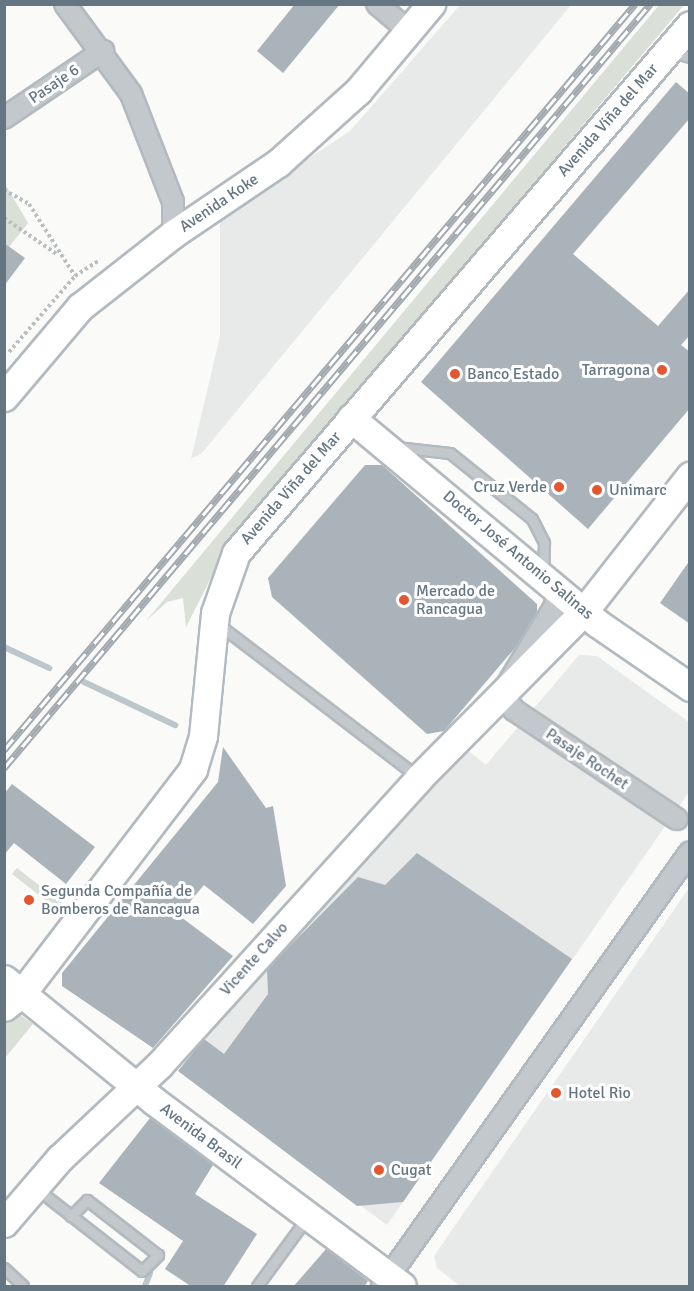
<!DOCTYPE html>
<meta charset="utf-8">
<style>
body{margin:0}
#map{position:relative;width:694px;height:1291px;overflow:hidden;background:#fafaf8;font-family:Signika,sans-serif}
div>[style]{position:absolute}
.built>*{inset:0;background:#e8e9e9}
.green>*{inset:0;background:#dadfd7}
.stream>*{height:6px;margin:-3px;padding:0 3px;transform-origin:3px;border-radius:3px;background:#bbc7cb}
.building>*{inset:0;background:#aab3b9}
.path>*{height:4px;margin-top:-2px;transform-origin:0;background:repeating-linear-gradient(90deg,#bbbfc2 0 3px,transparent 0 6px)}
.roads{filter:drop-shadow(2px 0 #b3babf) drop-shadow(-2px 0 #b3babf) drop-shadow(0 2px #b3babf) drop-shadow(0 -2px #b3babf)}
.lane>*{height:9px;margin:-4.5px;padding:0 4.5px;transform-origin:4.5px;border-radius:4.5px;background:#c3c8cc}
.street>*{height:20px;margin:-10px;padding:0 10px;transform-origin:10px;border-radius:10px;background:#c3c8cc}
.secondary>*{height:27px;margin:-13.5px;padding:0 13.5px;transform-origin:13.5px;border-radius:13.5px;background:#fff}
.rail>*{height:7px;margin-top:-3.5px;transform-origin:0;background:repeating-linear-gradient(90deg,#fff 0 14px,#a2aab0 0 28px);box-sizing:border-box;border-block:2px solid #a2aab0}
.dots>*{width:16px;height:16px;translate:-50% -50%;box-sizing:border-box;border:3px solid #fff;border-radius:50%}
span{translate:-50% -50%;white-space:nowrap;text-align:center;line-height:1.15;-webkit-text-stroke:6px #fff;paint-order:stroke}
.street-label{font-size:16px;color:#657683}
.poi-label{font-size:16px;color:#657683}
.right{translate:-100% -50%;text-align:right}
.left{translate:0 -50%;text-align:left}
.frame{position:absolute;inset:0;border:6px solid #657683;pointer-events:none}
</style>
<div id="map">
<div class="built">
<i style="clip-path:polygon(460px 5px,571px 5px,202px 453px,191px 459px,220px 336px,220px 217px,350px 131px)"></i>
<i style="clip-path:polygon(579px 655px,597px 656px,689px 722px,689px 792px,387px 1225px,178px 1071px,460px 744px,486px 765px)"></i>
<i style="clip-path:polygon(689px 888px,689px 1286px,460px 1286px,437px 1268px,434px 1256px)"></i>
</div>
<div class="green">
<i style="clip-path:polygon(659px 5px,684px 5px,262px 505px,218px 573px,214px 572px,186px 627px,183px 598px,167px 602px,146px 621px)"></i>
<i style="clip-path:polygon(4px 182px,28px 223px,9px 247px,5px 244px)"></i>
<i style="clip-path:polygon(17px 868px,67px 907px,62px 913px,12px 874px)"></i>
<i style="clip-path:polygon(5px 1004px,33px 1024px,5px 1058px)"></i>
</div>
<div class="stream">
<i style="left:4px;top:647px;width:50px;rotate:25deg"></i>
<i style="left:84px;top:682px;width:101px;rotate:25.3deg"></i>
<i style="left:145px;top:1286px;width:14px;rotate:-69deg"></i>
</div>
<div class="building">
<i style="clip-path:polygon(295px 4px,340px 4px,283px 73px,257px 51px)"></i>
<i style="clip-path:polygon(676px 82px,690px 94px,690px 118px,573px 254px,658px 326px,690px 289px,690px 335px,681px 345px,690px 352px,690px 408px,588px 529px,421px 382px)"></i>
<i style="clip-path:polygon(4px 243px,25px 258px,4px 286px)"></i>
<i style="clip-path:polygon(365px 465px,382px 465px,537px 604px,537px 612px,515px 648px,444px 731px,427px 734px,272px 597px,268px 578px)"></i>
<i style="clip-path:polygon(690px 560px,690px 624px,660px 603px)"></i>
<i style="clip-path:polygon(223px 747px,266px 808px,273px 806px,286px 886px,253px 924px,204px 885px,192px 899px,181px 917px,233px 956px,153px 1048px,62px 986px,62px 973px,218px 782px)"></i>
<i style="clip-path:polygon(12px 784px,95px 847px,66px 884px,14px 843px,4px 855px,4px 794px)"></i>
<i style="clip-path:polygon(417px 853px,572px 959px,403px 1202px,357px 1206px,178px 1071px,204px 1039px,224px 1054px,268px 994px,267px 969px,358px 877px,385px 885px)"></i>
<i style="clip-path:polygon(150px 1118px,213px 1165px,195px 1194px,257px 1234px,223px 1287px,192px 1287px,165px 1269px,183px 1241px,99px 1183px)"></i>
<i style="clip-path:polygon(326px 1249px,368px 1281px,364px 1287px,293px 1287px)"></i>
</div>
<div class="path">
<i style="left:4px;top:190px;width:29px;rotate:29deg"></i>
<i style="left:29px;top:204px;width:85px;rotate:57.4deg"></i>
<i style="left:4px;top:218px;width:65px;rotate:34.4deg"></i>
<i style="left:9px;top:352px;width:101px;rotate:-49deg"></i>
<i style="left:75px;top:276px;width:30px;rotate:-33deg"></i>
</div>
<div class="roads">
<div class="lane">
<i style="left:672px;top:52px;width:19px;rotate:16deg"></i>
<i style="left:396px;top:447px;width:54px;rotate:6.3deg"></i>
<i style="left:450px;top:453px;width:105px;rotate:38.8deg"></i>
<i style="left:532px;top:519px;width:27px;rotate:63deg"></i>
<i style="left:544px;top:543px;width:28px;rotate:92deg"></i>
<i style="left:218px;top:624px;width:250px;rotate:37.4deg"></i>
<i style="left:37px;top:1189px;width:133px;rotate:38deg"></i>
<i style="left:142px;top:1271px;width:23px;rotate:-45deg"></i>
<i style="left:158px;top:1255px;width:90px;rotate:-142.2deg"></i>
<i style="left:87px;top:1200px;width:23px;rotate:135deg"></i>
<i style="left:4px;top:1268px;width:26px;rotate:43deg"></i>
<i style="left:257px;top:1286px;width:83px;rotate:-53.8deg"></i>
</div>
<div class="street">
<i style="left:65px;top:4px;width:112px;rotate:53.7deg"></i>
<i style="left:131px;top:94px;width:116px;rotate:68.7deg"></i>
<i style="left:173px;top:202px;width:32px;rotate:90deg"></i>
<i style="left:377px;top:4px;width:42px;rotate:40.2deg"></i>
<i style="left:4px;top:118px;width:120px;rotate:-34.1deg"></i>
<i style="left:557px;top:590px;width:16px;rotate:97deg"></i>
<i style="left:555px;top:606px;width:102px;rotate:121.3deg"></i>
<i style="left:502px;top:693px;width:21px;rotate:55deg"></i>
<i style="left:514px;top:710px;width:196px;rotate:33.8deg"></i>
<i style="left:382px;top:1286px;width:532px;rotate:-54.64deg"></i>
</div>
<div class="secondary">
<i style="left:4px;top:397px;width:118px;rotate:-49.8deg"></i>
<i style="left:80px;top:307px;width:118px;rotate:-38.1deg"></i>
<i style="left:173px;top:234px;width:127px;rotate:-34.1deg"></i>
<i style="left:278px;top:163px;width:108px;rotate:-42deg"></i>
<i style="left:358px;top:91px;width:114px;rotate:-50deg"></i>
<i style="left:351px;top:418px;width:320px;rotate:39.8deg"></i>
<i style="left:597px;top:623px;width:113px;rotate:34.5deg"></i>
<i style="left:4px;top:979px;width:193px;rotate:39.1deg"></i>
<i style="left:154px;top:1101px;width:309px;rotate:36.7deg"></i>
<i style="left:4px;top:1007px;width:23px;rotate:-38deg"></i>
<i style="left:22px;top:993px;width:282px;rotate:-52.6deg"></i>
<i style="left:193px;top:769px;width:34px;rotate:-73deg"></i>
<i style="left:203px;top:736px;width:124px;rotate:-84.4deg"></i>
<i style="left:215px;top:613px;width:64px;rotate:-70.7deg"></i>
<i style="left:236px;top:553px;width:696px;rotate:-49.31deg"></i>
<i style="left:4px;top:1223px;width:86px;rotate:-49.3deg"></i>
<i style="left:60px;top:1158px;width:136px;rotate:-43.2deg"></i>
<i style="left:159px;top:1065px;width:387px;rotate:-47.8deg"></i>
<i style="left:419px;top:778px;width:235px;rotate:-45.3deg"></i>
<i style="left:584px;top:611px;width:172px;rotate:-51.9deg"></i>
</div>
</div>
<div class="rail">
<i style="left:4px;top:750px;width:977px;rotate:-49.77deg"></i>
<i style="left:4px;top:768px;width:1001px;rotate:-49.78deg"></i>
</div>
<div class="dots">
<i style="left:662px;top:370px;background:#e4572e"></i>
<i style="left:455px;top:374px;background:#e4572e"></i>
<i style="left:559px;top:487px;background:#e4572e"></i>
<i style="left:597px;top:490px;background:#e4572e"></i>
<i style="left:404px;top:600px;background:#e4572e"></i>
<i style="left:29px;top:900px;background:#e4572e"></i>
<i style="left:556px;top:1093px;background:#e4572e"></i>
<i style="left:379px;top:1170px;background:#e4572e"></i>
</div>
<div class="street-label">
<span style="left:54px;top:84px;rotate:-34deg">Pasaje 6</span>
<span style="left:608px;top:120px;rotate:-49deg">Avenida Viña del Mar</span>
<span style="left:219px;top:203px;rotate:-34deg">Avenida Koke</span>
<span style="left:291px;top:488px;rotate:-49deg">Avenida Viña del Mar</span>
<span style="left:518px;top:555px;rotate:40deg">Doctor José Antonio Salinas</span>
<span style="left:587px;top:759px;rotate:34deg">Pasaje Rochet</span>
<span style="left:254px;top:959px;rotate:-48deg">Vicente Calvo</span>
<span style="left:201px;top:1136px;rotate:37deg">Avenida Brasil</span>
</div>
<div class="poi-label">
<span class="right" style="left:650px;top:370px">Tarragona</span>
<span class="left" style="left:467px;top:374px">Banco Estado</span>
<span class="right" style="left:547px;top:487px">Cruz Verde</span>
<span class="left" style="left:609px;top:490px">Unimarc</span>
<span class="left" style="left:416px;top:600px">Mercado de<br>Rancagua</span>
<span class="left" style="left:41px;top:900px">Segunda Compañía de<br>Bomberos de Rancagua</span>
<span class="left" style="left:568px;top:1093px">Hotel Rio</span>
<span class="left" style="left:391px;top:1170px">Cugat</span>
</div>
<div class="frame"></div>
</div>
